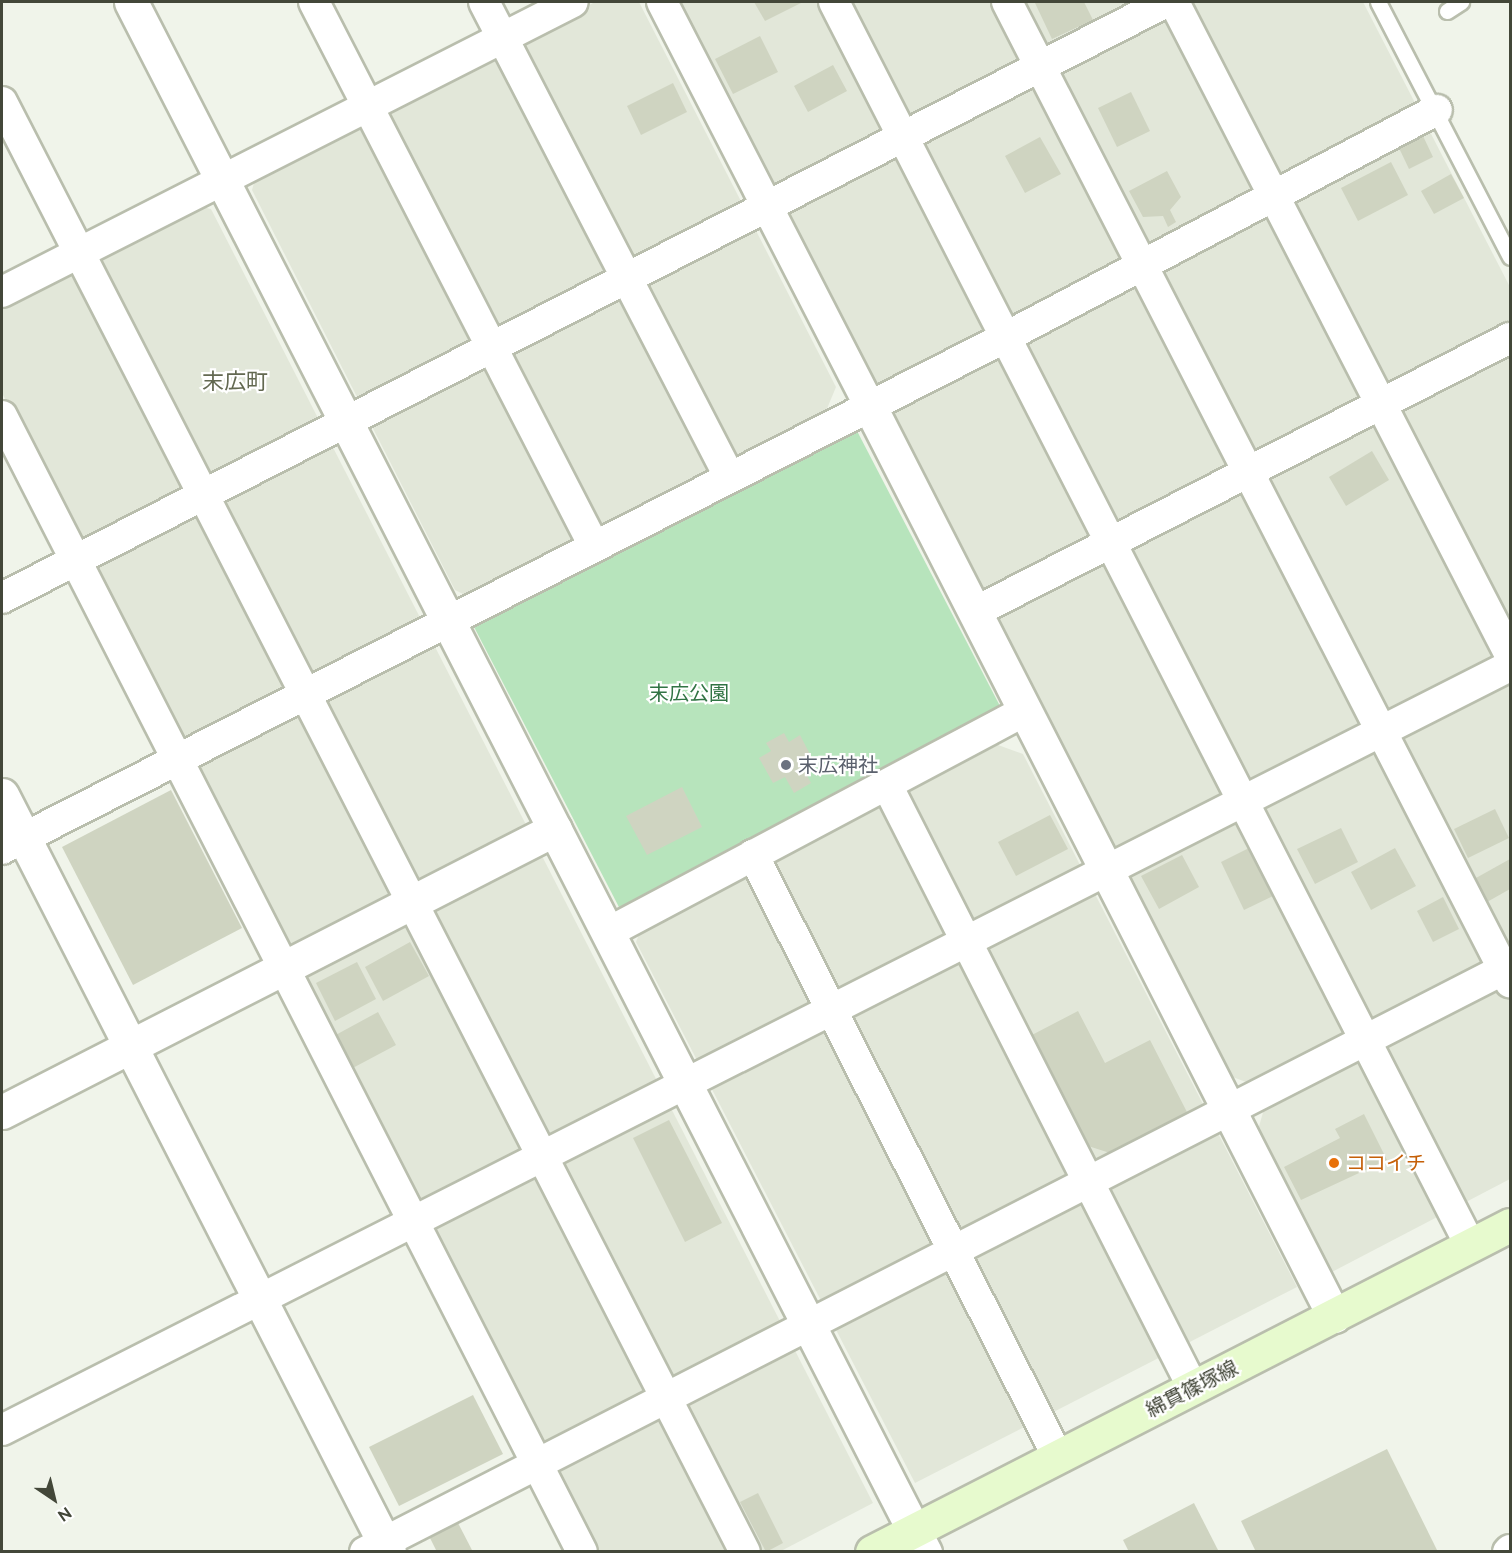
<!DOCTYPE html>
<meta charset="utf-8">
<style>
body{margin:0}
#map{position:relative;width:1512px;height:1553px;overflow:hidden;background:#f0f4ea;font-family:Raleway,"Noto Sans JP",sans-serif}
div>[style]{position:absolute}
.residential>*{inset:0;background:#e2e7d9}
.green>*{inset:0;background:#b7e4bc}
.building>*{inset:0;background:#cfd4c1}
.roads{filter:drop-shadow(2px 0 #b9bead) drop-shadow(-2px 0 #b9bead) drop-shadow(0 2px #b9bead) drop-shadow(0 -2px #b9bead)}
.service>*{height:15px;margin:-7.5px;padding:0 7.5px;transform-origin:7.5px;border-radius:7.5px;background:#fff}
.minor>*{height:30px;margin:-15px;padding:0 15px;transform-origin:15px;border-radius:15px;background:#fff}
.tertiary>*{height:33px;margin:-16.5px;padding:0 16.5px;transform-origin:16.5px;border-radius:16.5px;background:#fff}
.secondary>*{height:33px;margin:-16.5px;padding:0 16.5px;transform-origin:16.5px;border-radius:16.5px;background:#e7face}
.dots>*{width:16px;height:16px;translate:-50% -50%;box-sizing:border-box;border:3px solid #fff;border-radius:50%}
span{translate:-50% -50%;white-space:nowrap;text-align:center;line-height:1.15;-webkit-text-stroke:4.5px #fff;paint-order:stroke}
.park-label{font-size:20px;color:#317444}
.worship-label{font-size:20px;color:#5b616d}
.left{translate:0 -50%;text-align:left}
.food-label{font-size:20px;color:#c56008}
.street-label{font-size:20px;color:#434739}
.quarter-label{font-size:22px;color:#636951}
.frame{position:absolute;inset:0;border:3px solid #434739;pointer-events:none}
.north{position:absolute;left:24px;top:1469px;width:60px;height:60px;-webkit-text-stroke:4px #fff;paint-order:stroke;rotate:145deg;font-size:16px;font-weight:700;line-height:24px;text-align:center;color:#434739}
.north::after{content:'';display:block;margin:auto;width:21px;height:27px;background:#434739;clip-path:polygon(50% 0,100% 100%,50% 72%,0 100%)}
</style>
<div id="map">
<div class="residential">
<i style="clip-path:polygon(595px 2px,639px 2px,836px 387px,826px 411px,467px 596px,455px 590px,252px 190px,256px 176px)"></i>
<i style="clip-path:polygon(680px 2px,1363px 2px,1510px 287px,1510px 947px,1254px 1085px,1230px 1076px)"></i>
<i style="clip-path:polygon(198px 206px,211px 209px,873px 1503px,781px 1551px,595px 1551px,2px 393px,2px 306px)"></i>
<i style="clip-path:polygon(998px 745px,1023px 754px,1297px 1287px,915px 1483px,636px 942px,641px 929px)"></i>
<i style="clip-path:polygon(1510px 981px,1510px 1179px,1330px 1273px,1258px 1130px,1264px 1109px)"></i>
</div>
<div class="green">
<i style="clip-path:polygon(856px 429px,1001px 708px,621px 911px,472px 623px)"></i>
</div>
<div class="building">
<i style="clip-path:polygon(754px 2px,803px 2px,765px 21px)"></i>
<i style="clip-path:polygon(1084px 2px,1093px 20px,1052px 39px,1035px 3px)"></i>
<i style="clip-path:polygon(760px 36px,778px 72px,733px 94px,715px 59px)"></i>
<i style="clip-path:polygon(833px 65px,847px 91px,808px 112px,794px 86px)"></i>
<i style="clip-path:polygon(673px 83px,687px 112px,641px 135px,627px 106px)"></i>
<i style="clip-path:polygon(1131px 92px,1150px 131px,1117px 147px,1098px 108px)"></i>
<i style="clip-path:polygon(1423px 136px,1433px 157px,1409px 169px,1399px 148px)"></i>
<i style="clip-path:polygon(1040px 137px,1061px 174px,1025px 193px,1005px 156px)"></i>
<i style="clip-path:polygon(1391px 162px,1408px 195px,1358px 221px,1341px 188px)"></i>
<i style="clip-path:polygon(1167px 171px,1181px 197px,1170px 210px,1176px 222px,1168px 227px,1163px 216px,1143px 217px,1129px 191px)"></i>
<i style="clip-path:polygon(1451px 174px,1464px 198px,1434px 214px,1421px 191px)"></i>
<i style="clip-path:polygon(1372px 451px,1389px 480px,1346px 506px,1329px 477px)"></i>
<i style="clip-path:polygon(784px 733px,789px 742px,800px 735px,814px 762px,803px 768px,811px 783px,794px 793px,785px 777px,773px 783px,759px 758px,771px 751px,766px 743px)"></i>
<i style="clip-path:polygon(682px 787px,702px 827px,647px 855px,626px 816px)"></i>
<i style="clip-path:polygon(171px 790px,242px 928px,133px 985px,62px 847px)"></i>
<i style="clip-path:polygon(1495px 809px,1509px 838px,1468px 858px,1454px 829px)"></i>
<i style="clip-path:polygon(1050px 815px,1068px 849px,1016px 876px,998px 842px)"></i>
<i style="clip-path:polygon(1341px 828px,1358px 862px,1315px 884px,1297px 849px)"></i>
<i style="clip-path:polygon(1249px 848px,1273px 896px,1244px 910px,1221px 862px)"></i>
<i style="clip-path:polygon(1395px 848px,1416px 886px,1371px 910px,1351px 872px)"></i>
<i style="clip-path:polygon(1182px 855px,1199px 887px,1159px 909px,1141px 876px)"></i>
<i style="clip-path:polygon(1510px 859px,1510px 889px,1480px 906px,1467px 883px)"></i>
<i style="clip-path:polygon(1443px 897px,1459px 929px,1433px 942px,1417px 911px)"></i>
<i style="clip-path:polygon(410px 942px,429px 976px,383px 1001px,365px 967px)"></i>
<i style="clip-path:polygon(357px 962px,376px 999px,335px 1021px,316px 983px)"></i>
<i style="clip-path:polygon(1078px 1011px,1105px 1063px,1150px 1040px,1188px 1114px,1110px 1153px,1085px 1145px,1030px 1036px)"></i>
<i style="clip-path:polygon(378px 1012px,396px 1045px,349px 1070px,332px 1037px)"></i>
<i style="clip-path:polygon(1364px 1114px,1387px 1160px,1301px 1200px,1284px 1167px,1340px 1138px,1335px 1129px)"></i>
<i style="clip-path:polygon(669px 1120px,722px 1223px,685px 1242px,633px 1138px)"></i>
<i style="clip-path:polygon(473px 1395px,503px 1454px,399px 1506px,369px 1447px)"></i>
<i style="clip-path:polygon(1387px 1449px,1438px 1552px,1256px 1552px,1241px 1521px)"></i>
<i style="clip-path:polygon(758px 1493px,783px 1543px,766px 1552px,740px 1502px)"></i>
<i style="clip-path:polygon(1194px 1503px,1218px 1550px,1129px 1552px,1123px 1540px)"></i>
<i style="clip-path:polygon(458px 1523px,473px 1552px,437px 1552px,430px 1538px)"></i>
</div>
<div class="roads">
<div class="service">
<i style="left:1378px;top:2px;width:287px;rotate:62.6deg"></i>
<i style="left:1447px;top:11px;width:17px;rotate:-33deg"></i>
</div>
<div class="minor">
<i style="left:314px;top:2px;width:610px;rotate:62.76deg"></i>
<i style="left:484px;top:2px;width:534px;rotate:62.67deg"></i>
<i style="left:662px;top:2px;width:453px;rotate:62.8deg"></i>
<i style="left:834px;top:2px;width:1396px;rotate:62.9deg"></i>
<i style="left:1007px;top:2px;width:1102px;rotate:62.83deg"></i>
<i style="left:1174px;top:2px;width:734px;rotate:62.77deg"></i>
<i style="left:2px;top:102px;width:1629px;rotate:62.87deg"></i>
<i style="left:2px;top:292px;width:640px;rotate:-26.93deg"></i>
<i style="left:2px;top:416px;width:1275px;rotate:62.95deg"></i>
<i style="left:2px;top:598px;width:1308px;rotate:-27.11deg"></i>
<i style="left:975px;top:612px;width:601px;rotate:-27.12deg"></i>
<i style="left:888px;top:787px;width:674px;rotate:63.09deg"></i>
<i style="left:2px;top:849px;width:1127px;rotate:-27.02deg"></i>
<i style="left:1006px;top:337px;width:487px;rotate:-27.8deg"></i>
<i style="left:753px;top:855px;width:675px;rotate:63.13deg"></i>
<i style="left:609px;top:932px;width:471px;rotate:-28deg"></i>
<i style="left:2px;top:1430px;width:1690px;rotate:-26.87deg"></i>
<i style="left:365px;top:1552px;width:1286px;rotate:-27.1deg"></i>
<i style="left:1508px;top:1552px;width:3px;rotate:-45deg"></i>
</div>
<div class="tertiary">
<i style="left:131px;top:2px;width:1742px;rotate:62.88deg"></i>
<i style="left:869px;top:405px;width:1023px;rotate:62.96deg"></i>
<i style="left:2px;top:795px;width:850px;rotate:62.92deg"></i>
<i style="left:2px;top:1112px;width:621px;rotate:-27.1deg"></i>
</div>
<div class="secondary">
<i style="left:872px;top:1552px;width:717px;rotate:-27.14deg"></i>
</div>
</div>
<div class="dots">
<i style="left:786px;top:765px;background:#6b7280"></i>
<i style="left:1334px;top:1163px;background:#e8710a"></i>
</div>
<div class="park-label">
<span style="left:689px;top:693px">末広公園</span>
</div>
<div class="worship-label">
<span class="left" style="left:798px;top:765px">末広神社</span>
</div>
<div class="food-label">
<span class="left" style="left:1346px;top:1163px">ココイチ</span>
</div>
<div class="street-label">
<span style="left:1192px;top:1389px;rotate:-27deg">綿貫篠塚線</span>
</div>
<div class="quarter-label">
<span style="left:235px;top:382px">末広町</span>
</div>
<div class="frame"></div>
<div class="north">N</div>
</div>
